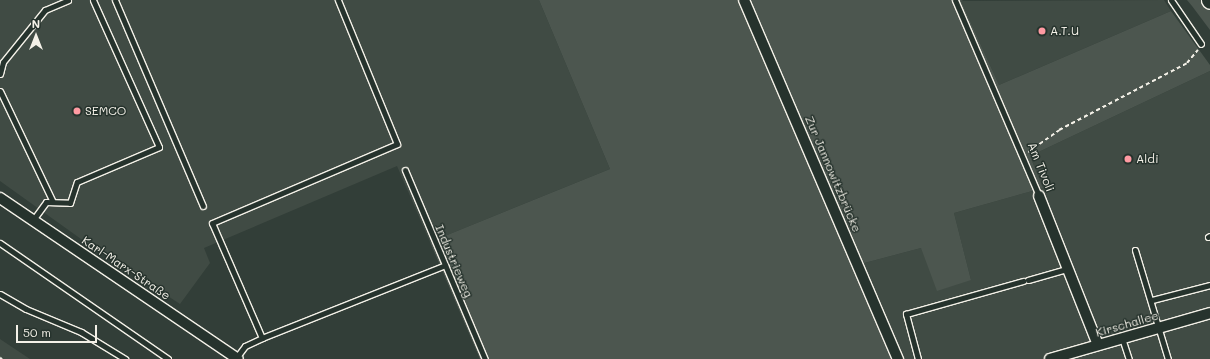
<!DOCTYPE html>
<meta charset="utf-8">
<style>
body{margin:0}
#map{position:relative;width:1210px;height:359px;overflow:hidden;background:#323e38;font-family:Mali,sans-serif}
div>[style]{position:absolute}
.built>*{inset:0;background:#404b44}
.green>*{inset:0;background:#4c564f}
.path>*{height:2px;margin-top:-1px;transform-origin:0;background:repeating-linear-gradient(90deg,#f4f1e8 0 4px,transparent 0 7px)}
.roads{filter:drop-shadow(1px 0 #f4f1e8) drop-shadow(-1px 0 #f4f1e8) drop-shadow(0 1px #f4f1e8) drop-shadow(0 -1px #f4f1e8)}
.service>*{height:5px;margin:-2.5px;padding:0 2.5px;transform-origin:2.5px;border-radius:2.5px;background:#26332d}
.minor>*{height:10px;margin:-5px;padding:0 5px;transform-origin:5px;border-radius:5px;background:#26332d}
.primary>*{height:15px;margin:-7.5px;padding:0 7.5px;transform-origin:7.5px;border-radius:7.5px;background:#26332d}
.rail>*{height:3px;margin:-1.5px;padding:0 1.5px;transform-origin:1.5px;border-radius:1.5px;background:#f4f1e8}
.dots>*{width:11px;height:11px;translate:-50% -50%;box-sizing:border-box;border:2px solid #26332d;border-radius:50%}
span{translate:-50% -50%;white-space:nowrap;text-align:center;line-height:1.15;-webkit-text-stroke:3px #26332d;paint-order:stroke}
.poi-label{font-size:12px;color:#f4f1e8}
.left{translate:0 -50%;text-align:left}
.street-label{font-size:12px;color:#f4f1e8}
.north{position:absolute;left:16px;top:16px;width:40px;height:40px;-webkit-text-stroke:3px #26332d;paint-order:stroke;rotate:0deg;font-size:11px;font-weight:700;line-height:16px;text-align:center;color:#f4f1e8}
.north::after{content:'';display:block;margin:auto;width:14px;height:18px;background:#f4f1e8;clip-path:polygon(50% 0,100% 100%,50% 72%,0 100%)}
.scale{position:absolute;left:16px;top:325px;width:81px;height:18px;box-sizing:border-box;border:2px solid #f4f1e8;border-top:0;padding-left:5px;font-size:12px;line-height:14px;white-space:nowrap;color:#f4f1e8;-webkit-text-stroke:3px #26332d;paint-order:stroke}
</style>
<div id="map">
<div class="built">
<i style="clip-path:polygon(0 0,539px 0,610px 169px,430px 242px,397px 166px,204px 248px,210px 263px,180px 304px,81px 239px,0 181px)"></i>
<i style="clip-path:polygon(1164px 0,1171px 11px,999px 85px,961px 1px)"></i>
<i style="clip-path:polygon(1210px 71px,1210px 359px,891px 359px,853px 266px,921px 248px,971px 280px,954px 213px,1043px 188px,1030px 156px)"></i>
<i style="clip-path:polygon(0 339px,30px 359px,0 359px)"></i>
</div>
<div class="green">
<i style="clip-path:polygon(539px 0,963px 0,961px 1px,999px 85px,1171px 11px,1210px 65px,1210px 71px,1030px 156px,1043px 188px,954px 213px,971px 280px,937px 291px,921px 248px,853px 266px,891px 359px,480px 359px,430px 242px,610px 169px)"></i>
<i style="clip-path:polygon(1187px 0,1210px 0,1210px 30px,1192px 6px)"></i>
</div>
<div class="path">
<i style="left:1028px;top:152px;width:38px;rotate:-35deg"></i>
<i style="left:1059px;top:130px;width:144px;rotate:-27.6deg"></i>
<i style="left:1187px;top:63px;width:17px;rotate:-50deg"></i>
</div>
<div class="roads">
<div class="service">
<i style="left:115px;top:0;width:224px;rotate:66.9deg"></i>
<i style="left:955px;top:0;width:213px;rotate:66.8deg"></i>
<i style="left:1171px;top:0;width:53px;rotate:55.7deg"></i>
<i style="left:0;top:74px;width:12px;rotate:-76deg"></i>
<i style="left:3px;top:62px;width:67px;rotate:-51.1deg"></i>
<i style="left:45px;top:10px;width:25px;rotate:-23deg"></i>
<i style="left:0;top:91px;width:123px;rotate:64.5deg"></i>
<i style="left:405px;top:170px;width:205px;rotate:67.1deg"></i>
<i style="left:33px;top:220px;width:22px;rotate:-54deg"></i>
<i style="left:46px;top:202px;width:24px;rotate:2deg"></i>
<i style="left:70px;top:203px;width:22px;rotate:-72deg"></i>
<i style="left:77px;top:182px;width:89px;rotate:-23.1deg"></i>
<i style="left:159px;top:147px;width:161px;rotate:-114.2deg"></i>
<i style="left:1208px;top:237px;width:2px;rotate:-27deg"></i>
<i style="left:0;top:243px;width:204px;rotate:34.6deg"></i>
<i style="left:1135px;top:250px;width:114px;rotate:73.2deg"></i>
<i style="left:1028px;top:280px;width:40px;rotate:-16deg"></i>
<i style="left:0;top:294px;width:30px;rotate:30deg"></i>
<i style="left:26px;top:309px;width:60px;rotate:22.7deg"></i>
<i style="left:81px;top:332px;width:52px;rotate:31.5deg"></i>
<i style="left:1152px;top:300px;width:60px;rotate:-14.5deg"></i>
<i style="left:262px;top:338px;width:125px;rotate:-113.5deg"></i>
<i style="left:212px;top:223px;width:201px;rotate:-23.1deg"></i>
<i style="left:397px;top:144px;width:156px;rotate:-112.3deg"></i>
<i style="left:1122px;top:338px;width:22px;rotate:72deg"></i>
<i style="left:236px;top:358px;width:15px;rotate:-53deg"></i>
<i style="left:245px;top:346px;width:19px;rotate:-25deg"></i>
<i style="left:262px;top:338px;width:197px;rotate:-21.7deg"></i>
<i style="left:918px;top:359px;width:47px;rotate:-104.9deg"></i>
<i style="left:906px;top:314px;width:122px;rotate:-15.8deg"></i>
</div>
<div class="minor">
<i style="left:744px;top:0;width:391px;rotate:66.8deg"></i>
<i style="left:1039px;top:196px;width:160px;rotate:68.4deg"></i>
<i style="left:0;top:198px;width:287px;rotate:34.1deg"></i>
<i style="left:1050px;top:359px;width:166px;rotate:-16deg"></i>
</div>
<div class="primary">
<i style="left:1209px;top:0;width:1px;rotate:45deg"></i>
</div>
</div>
<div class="rail">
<i style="left:0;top:358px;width:1px;rotate:45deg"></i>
</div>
<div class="dots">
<i style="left:1042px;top:31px;background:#ff9aa2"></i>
<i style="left:77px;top:111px;background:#ff9aa2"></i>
<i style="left:1128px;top:159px;background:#ff9aa2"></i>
</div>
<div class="poi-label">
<span class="left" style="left:1050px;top:31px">A.T.U</span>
<span class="left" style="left:85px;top:111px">SEMCO</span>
<span class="left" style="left:1136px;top:159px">Aldi</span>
</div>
<div class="street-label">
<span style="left:1041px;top:167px;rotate:68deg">Am Tivoli</span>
<span style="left:833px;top:174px;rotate:67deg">Zur Jannowitzbrücke</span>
<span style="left:454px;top:261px;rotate:67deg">Industrieweg</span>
<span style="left:126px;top:268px;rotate:34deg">Karl-Marx-Straße</span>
<span style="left:1127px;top:324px;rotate:-16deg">Kirschallee</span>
</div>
<div class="north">N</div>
<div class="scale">50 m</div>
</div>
